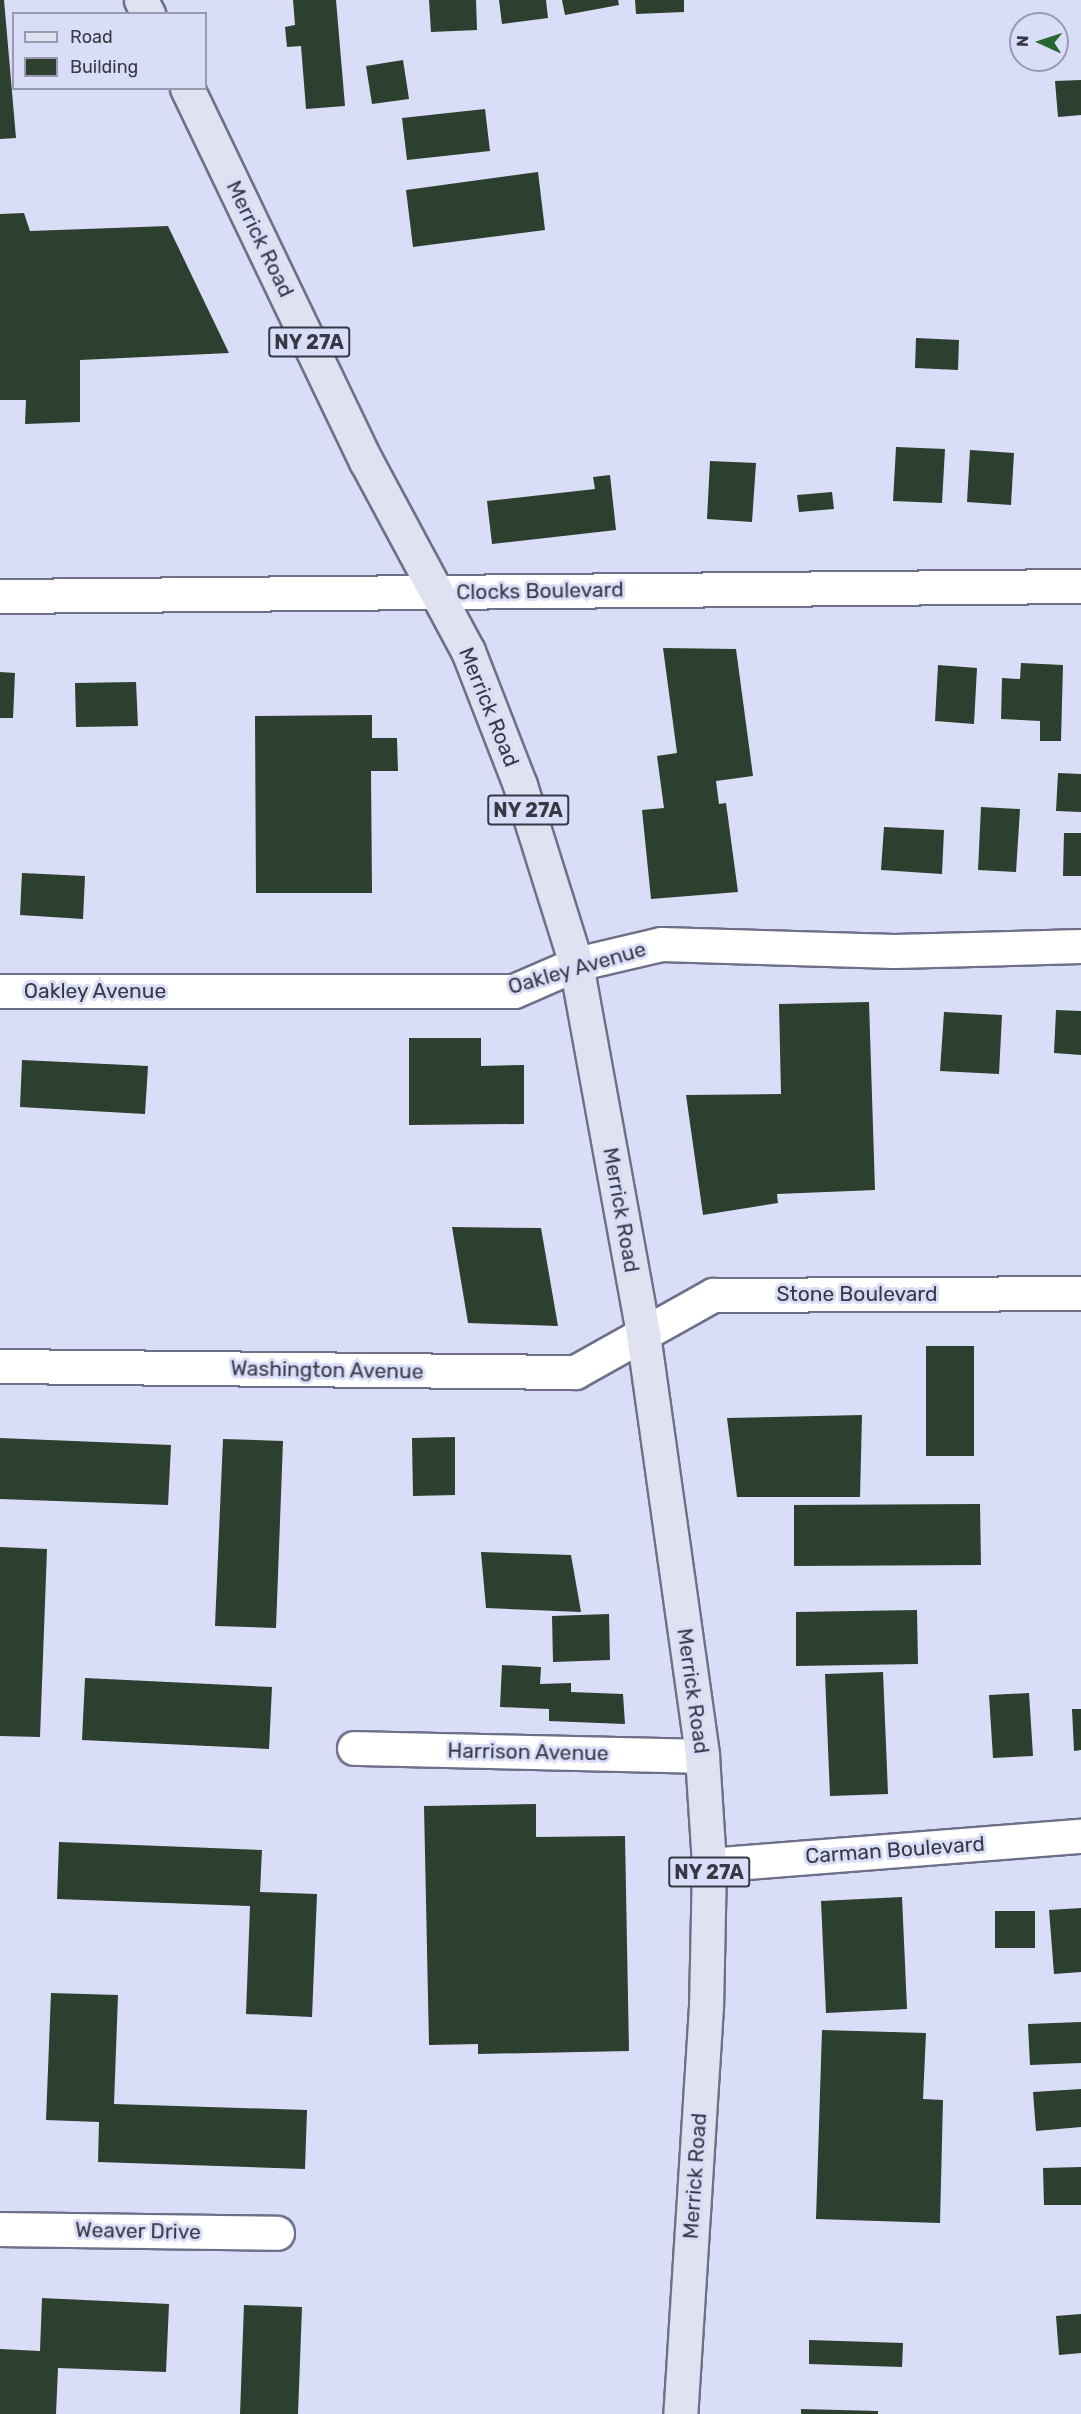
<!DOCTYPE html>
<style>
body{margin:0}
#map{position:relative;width:1081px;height:2414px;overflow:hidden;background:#d9ddf8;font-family:Rubik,sans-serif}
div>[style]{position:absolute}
.building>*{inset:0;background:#2d3f2e}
.roads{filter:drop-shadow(2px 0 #6d7088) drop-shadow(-2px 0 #6d7088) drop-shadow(0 2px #6d7088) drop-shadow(0 -2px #6d7088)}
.minor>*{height:33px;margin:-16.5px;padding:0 16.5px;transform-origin:16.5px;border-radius:16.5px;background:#fff}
.major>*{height:33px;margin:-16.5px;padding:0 16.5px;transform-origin:16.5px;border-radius:16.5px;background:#e0e2f1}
span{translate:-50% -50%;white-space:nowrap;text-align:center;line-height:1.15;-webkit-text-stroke:6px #d9ddf8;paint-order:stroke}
.shield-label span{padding:2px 4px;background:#d9ddf8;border:2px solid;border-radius:4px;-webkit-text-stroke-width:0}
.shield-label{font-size:20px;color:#373944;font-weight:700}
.street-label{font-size:21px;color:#373944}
.legend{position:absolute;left:12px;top:12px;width:195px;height:78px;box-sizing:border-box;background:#d9ddf8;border:2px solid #989bb0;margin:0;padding:8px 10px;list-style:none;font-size:18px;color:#373944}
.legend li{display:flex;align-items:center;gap:12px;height:30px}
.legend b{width:30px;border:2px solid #989bb0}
.north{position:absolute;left:1009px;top:12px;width:60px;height:60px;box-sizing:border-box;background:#d9ddf8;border:2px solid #989bb0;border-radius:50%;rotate:273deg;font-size:16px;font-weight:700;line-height:24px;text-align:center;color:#373944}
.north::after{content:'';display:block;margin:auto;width:21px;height:27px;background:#27662f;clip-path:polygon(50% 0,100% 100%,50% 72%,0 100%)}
</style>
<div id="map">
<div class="building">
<i style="clip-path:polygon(0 0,4px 0,16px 138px,0 139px)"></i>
<i style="clip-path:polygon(293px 0,336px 0,345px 106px,306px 109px,301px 46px,287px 47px,285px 27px,295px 25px)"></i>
<i style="clip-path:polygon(429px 0,476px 0,477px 30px,431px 32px)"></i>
<i style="clip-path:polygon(499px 0,546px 0,548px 18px,502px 24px)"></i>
<i style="clip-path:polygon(562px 0,618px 0,619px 5px,565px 15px)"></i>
<i style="clip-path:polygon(635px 0,684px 0,684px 12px,636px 14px)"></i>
<i style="clip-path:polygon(403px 60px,409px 99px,372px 104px,366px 66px)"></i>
<i style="clip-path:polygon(1081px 80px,1081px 115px,1058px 117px,1055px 81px)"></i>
<i style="clip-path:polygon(485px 109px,490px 151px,407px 160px,402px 118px)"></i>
<i style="clip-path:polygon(538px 172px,545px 230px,413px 247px,406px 190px)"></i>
<i style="clip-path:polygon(24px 213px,30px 231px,168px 226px,229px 353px,80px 360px,80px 422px,25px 424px,26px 400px,0 400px,0 214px)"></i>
<i style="clip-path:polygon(916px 338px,959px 340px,958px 370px,915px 368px)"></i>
<i style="clip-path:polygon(896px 447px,945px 449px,942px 503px,893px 501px)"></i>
<i style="clip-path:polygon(970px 450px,1014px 453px,1011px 505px,967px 502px)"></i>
<i style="clip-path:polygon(710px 461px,756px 463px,752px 522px,707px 519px)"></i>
<i style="clip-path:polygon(610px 475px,616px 530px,492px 544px,487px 501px,595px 489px,593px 477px)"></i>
<i style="clip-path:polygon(832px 492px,834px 509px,799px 512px,797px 495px)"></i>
<i style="clip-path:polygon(663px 648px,736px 649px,753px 776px,716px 781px,719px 804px,726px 803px,738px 892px,651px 899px,642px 810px,664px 808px,657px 756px,677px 753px)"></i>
<i style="clip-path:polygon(1021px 663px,1063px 665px,1061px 741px,1040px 741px,1040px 721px,1001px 719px,1002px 678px,1020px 679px)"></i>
<i style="clip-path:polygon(938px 665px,977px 668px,974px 724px,935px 721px)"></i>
<i style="clip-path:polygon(0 672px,15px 673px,13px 718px,0 718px)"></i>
<i style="clip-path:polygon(136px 682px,138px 726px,76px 727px,75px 683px)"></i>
<i style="clip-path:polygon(372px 715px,372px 738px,397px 738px,398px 771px,371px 771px,372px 893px,256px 893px,255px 716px)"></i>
<i style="clip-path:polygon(1058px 773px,1081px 774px,1081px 812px,1056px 811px)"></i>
<i style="clip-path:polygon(981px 807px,1020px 809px,1016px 872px,978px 870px)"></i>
<i style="clip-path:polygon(884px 827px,944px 830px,942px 874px,881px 870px)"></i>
<i style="clip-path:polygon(1064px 833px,1081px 833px,1081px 876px,1063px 876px)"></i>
<i style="clip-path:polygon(22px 873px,85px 876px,83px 919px,20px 915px)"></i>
<i style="clip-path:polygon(869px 1002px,875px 1190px,777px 1194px,778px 1203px,703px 1215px,686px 1095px,781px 1094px,779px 1004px)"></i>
<i style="clip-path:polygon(1056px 1010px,1081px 1011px,1081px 1055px,1054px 1053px)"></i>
<i style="clip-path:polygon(944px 1012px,1002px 1015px,999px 1074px,940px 1071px)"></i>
<i style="clip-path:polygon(409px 1038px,481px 1038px,481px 1066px,524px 1065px,524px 1124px,409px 1125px)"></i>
<i style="clip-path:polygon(22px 1060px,148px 1066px,145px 1114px,20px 1107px)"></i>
<i style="clip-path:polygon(452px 1227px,541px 1228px,558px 1326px,468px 1323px)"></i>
<i style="clip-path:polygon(926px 1346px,974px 1346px,974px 1456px,926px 1456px)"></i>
<i style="clip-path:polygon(862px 1415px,860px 1497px,737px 1497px,727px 1418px)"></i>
<i style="clip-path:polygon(455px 1437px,455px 1495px,413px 1496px,412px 1438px)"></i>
<i style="clip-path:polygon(0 1438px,171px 1445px,168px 1505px,0 1499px)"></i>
<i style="clip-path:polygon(223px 1439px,283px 1441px,276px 1628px,215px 1626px)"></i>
<i style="clip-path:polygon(980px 1504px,981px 1565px,794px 1566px,794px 1505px)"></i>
<i style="clip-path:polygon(0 1547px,47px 1549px,40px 1737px,0 1736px)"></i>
<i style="clip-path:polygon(481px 1552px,571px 1555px,581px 1612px,486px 1608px)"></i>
<i style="clip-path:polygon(917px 1610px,918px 1664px,796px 1666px,796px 1612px)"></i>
<i style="clip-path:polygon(609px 1614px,610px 1660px,553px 1662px,552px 1616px)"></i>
<i style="clip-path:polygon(502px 1665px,541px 1667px,540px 1684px,571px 1683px,571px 1692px,623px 1694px,625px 1724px,549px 1721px,549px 1709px,500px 1707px)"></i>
<i style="clip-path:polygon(883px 1672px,888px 1794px,830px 1796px,825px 1674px)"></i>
<i style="clip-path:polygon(85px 1678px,272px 1687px,269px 1749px,82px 1740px)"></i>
<i style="clip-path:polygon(1029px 1693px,1033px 1756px,993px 1758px,989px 1695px)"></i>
<i style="clip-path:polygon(1072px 1709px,1081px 1709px,1081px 1750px,1074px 1751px)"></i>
<i style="clip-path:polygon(536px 1804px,536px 1837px,625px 1836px,629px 2051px,478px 2054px,478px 2044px,429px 2045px,424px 1806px)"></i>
<i style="clip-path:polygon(59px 1842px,262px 1850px,260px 1892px,317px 1894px,312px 2017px,246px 2014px,250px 1906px,57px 1899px)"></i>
<i style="clip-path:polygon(902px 1897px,907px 2009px,826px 2013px,821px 1901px)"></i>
<i style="clip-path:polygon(1081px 1908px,1081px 1972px,1054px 1974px,1049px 1910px)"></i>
<i style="clip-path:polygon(995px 1911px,1035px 1911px,1035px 1948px,995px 1948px)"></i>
<i style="clip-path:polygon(51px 1993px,118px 1995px,114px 2104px,307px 2110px,305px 2169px,98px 2162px,99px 2122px,46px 2120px)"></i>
<i style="clip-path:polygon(1081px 2022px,1081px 2063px,1030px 2065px,1028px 2024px)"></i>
<i style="clip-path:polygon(822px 2030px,926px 2033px,923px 2099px,943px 2100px,940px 2223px,816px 2219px)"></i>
<i style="clip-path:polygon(1081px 2089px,1081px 2127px,1036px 2131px,1033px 2092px)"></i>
<i style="clip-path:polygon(1081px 2167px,1081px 2205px,1044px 2205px,1043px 2168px)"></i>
<i style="clip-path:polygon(42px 2298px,169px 2304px,166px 2372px,58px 2368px,56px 2414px,0 2414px,0 2349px,40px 2351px)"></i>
<i style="clip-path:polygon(244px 2305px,302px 2307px,298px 2414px,240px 2414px)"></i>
<i style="clip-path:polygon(1081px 2314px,1081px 2353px,1059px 2355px,1056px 2316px)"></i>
<i style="clip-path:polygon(809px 2340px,903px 2343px,902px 2367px,809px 2364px)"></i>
<i style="clip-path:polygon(801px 2409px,878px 2411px,878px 2414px,801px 2414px)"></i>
</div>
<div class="roads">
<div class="minor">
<i style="left:0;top:596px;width:1081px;rotate:-0.53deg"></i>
<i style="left:0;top:991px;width:514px"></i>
<i style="left:514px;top:991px;width:68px;rotate:-23.5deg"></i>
<i style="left:576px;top:964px;width:87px;rotate:-13.2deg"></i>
<i style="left:661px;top:944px;width:233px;rotate:1.7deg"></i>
<i style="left:894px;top:951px;width:187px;rotate:-1.5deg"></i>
<i style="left:0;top:1366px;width:575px;rotate:0.6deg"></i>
<i style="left:575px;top:1372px;width:158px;rotate:-29.2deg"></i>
<i style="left:713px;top:1295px;width:368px;rotate:-0.3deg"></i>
<i style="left:354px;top:1748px;width:348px;rotate:1.3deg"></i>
<i style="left:709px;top:1865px;width:373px;rotate:-4.5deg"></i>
<i style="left:0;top:2229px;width:277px;rotate:0.8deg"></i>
</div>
<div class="major">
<i style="left:141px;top:0;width:16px;rotate:63deg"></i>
<i style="left:187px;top:88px;width:414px;rotate:64.4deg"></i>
<i style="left:366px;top:461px;width:216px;rotate:61.8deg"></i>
<i style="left:468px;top:651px;width:144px;rotate:68.8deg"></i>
<i style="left:520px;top:785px;width:188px;rotate:72.6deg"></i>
<i style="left:576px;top:964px;width:376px;rotate:79.7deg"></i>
<i style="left:643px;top:1334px;width:426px;rotate:82deg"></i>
<i style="left:702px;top:1756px;width:109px;rotate:86.3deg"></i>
<i style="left:709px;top:1865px;width:141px;rotate:91.2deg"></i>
<i style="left:706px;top:2006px;width:409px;rotate:93.6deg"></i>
</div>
</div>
<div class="shield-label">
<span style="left:309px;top:342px">NY 27A</span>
<span style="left:528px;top:810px">NY 27A</span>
<span style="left:709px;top:1872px">NY 27A</span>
</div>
<div class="street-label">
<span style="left:260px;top:239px;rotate:64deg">Merrick Road</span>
<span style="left:540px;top:591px;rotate:-1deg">Clocks Boulevard</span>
<span style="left:489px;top:707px;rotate:68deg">Merrick Road</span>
<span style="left:577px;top:968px;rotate:-16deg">Oakley Avenue</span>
<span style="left:95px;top:991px">Oakley Avenue</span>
<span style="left:621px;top:1210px;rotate:80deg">Merrick Road</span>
<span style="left:857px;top:1294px">Stone Boulevard</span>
<span style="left:327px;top:1370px;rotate:1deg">Washington Avenue</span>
<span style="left:693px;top:1691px;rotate:82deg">Merrick Road</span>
<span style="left:528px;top:1752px;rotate:1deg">Harrison Avenue</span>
<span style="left:895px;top:1850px;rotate:-4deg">Carman Boulevard</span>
<span style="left:695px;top:2176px;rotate:-86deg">Merrick Road</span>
<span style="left:138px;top:2231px;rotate:1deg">Weaver Drive</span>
</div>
<ul class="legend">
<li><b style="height:8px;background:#e0e2f1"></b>Road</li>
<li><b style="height:16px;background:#2d3f2e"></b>Building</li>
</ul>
<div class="north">N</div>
</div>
